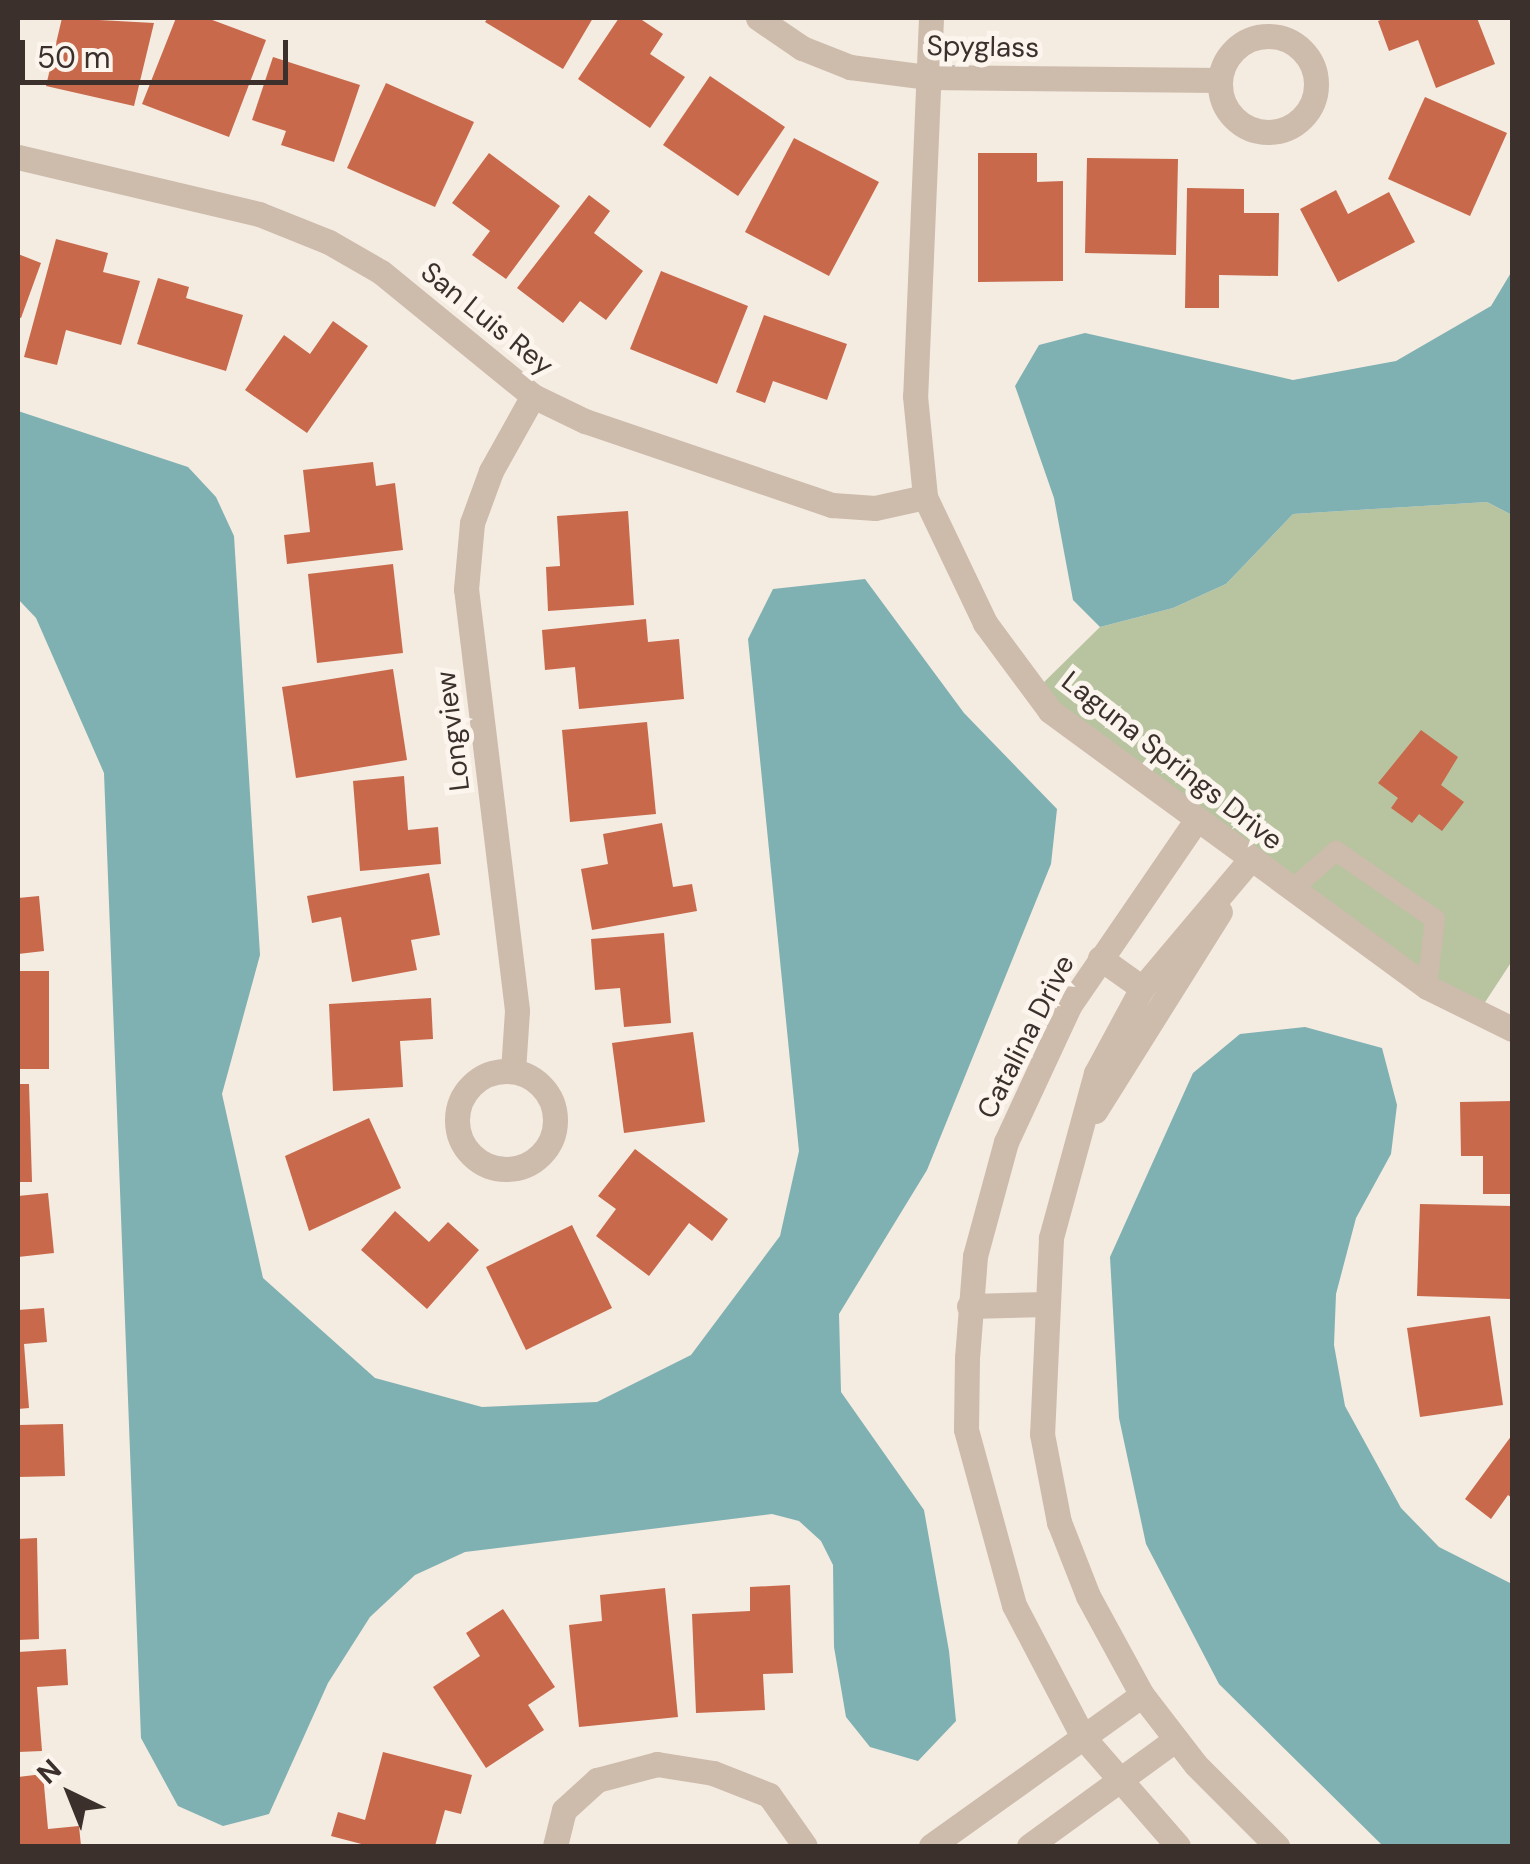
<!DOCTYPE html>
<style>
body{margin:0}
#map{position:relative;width:1530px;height:1864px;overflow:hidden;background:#f4ebe1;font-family:"DM Sans",sans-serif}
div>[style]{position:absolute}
.green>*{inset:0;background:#b8c4a0}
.water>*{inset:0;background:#7fb0b2}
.building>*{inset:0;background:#c8694b}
.lane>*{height:20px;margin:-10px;padding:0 10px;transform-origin:10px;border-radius:10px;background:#cdbbac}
.street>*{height:25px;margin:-12.5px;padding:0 12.5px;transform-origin:12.5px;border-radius:12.5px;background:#cdbbac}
.street>.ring{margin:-12.5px;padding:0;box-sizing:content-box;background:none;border:25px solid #cdbbac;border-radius:50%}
span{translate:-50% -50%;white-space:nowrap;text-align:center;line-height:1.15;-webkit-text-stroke:10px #fbf5ee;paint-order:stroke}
.street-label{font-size:28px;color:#3b302b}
.frame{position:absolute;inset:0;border:20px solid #3b302b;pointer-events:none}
.north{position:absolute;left:20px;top:1744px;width:100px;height:100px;-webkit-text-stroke:8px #fbf5ee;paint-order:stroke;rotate:317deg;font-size:28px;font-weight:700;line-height:40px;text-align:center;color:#3b302b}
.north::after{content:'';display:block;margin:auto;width:35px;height:45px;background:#3b302b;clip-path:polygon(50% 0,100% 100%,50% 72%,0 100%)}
.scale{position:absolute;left:20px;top:40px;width:268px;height:45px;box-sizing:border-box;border:5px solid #3b302b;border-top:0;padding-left:12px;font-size:30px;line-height:35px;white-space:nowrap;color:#3b302b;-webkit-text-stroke:8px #fbf5ee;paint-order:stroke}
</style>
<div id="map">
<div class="green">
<i style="clip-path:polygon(1487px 502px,1512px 515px,1512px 961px,1478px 1013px,1035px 691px,1100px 627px,1173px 608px,1226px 584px,1293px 514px)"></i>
</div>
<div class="water">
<i style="clip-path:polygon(1512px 271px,1512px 515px,1487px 502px,1293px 514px,1226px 584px,1173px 608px,1100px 627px,1073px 600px,1054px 498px,1015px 386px,1039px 345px,1085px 333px,1293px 380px,1396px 361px,1491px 306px)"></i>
<i style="clip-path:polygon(18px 411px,188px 467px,216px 497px,234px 536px,260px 955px,222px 1094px,263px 1278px,375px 1378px,482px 1407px,597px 1402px,691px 1355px,780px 1236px,799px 1151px,748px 639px,773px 589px,865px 579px,964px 713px,1057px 809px,1051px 864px,927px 1170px,839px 1314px,841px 1392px,924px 1510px,949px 1651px,956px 1721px,918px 1761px,870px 1747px,846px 1717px,834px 1647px,833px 1565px,821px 1541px,799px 1521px,772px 1514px,465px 1552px,415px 1575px,370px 1617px,328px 1683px,269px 1814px,223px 1826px,178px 1806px,141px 1738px,104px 773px,36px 618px,18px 599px)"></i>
<i style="clip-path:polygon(1305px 1027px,1382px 1048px,1397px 1105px,1391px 1154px,1356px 1218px,1336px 1294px,1334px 1345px,1345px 1406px,1401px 1508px,1439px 1547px,1512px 1584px,1512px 1846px,1383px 1846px,1219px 1684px,1146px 1544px,1119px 1418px,1110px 1257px,1193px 1073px,1240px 1034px)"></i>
</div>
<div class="building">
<i style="clip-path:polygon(62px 18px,154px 23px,134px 106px,46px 86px)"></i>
<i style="clip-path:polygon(176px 18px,207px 18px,266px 40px,229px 137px,142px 104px)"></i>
<i style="clip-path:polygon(488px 18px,593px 18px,563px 69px,485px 22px)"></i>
<i style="clip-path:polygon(619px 18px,639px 18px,663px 34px,650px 54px,685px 77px,650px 128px,578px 79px)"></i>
<i style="clip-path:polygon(1386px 18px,1477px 18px,1495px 64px,1436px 88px,1418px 40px,1389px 51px,1378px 21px)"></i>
<i style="clip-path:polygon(273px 57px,360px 85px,334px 162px,281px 145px,286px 131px,252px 120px)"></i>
<i style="clip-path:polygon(710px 76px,785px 127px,738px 196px,663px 145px)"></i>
<i style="clip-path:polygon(386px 83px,474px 122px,435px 207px,347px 168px)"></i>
<i style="clip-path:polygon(1425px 97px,1507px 133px,1470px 216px,1388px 179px)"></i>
<i style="clip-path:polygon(794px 138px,879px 182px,829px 276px,745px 232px)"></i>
<i style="clip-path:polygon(489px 153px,560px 206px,506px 279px,472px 255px,490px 231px,452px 203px)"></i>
<i style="clip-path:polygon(978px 153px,1037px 153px,1037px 182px,1063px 181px,1063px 281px,978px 282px)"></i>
<i style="clip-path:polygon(1087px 158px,1178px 159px,1176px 255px,1085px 253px)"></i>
<i style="clip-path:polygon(1187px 188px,1244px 189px,1244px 213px,1279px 213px,1278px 276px,1219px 275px,1219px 308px,1185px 308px)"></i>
<i style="clip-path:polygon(1336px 190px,1348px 214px,1389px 192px,1415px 242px,1338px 282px,1300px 209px)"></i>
<i style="clip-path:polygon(589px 195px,610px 211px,594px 233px,643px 271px,606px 320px,580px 301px,563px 323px,517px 288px)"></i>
<i style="clip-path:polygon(56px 239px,108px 253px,103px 272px,140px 281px,121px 345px,66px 330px,57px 365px,24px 357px)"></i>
<i style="clip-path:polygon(18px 254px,41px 263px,21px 318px,18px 317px)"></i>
<i style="clip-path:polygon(661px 271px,748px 306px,717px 384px,630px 349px)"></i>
<i style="clip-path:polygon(158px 278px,189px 287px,186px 298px,243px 315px,226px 371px,137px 344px)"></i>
<i style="clip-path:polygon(764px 315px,847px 344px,827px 400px,773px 381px,765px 403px,736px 392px)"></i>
<i style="clip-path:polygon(333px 321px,368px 346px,307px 433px,245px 390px,284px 335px,310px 354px)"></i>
<i style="clip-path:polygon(373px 462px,376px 486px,395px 483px,403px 550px,287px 564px,284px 535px,310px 532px,303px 470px)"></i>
<i style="clip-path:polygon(628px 511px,634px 605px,548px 611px,546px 567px,560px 566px,557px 516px)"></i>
<i style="clip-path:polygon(393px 564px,403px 653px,317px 663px,308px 574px)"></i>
<i style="clip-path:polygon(646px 619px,648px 642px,679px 639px,684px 699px,579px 709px,575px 667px,545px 670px,542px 630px)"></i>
<i style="clip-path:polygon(393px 669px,407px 760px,296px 778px,282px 687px)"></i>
<i style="clip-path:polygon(647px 722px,656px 814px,570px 822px,562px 730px)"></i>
<i style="clip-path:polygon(1421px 730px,1458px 757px,1441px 785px,1464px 802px,1442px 831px,1419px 814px,1412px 823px,1391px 808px,1398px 798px,1378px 783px)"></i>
<i style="clip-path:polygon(404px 776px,408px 830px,438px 827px,441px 864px,360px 871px,353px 781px)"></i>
<i style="clip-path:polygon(662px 823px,673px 887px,692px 884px,697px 911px,592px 930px,581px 869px,608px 864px,603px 834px)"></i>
<i style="clip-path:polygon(429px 873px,440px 935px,411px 940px,417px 970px,352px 982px,341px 917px,312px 923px,307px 896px)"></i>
<i style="clip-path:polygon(39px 896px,44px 951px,18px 954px,18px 898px)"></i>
<i style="clip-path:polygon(664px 933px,671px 1023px,624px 1027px,620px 988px,595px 990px,591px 939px)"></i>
<i style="clip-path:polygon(18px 971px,49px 971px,49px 1069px,18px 1069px)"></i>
<i style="clip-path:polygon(431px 998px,433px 1039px,400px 1041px,403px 1087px,333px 1091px,329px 1004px)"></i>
<i style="clip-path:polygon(693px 1032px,705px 1122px,624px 1133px,612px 1043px)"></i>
<i style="clip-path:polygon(18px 1084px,29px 1084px,32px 1182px,18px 1182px)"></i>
<i style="clip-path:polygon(1512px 1101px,1512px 1194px,1483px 1194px,1483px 1156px,1461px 1156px,1460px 1102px)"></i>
<i style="clip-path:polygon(369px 1118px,401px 1188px,309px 1231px,285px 1156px)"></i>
<i style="clip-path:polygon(635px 1149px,728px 1219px,712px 1241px,689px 1223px,649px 1276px,596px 1236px,616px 1209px,598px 1196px)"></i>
<i style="clip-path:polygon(48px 1193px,54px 1253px,18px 1257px,18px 1196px)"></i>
<i style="clip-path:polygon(1420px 1204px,1512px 1206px,1511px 1299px,1417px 1296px)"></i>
<i style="clip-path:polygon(395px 1211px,429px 1242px,448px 1222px,479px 1250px,427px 1309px,361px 1250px)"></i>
<i style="clip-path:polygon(572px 1225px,612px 1308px,526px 1350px,486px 1267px)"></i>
<i style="clip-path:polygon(44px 1308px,47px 1342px,24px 1344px,29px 1408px,18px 1409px,18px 1310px)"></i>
<i style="clip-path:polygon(1490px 1316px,1503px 1405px,1420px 1417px,1407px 1328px)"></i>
<i style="clip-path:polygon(63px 1424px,65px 1476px,18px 1477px,18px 1425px)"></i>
<i style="clip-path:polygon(1512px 1435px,1512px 1498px,1508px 1495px,1491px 1519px,1465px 1499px)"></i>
<i style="clip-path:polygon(37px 1538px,39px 1639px,18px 1640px,18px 1539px)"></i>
<i style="clip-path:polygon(790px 1585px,793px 1673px,763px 1674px,765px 1710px,696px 1713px,692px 1614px,750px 1611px,750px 1587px)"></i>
<i style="clip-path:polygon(665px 1588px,678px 1717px,579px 1727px,569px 1625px,602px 1621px,600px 1595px)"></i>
<i style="clip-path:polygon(503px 1609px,555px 1687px,528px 1705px,544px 1730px,486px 1768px,433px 1687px,480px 1656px,466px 1633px)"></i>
<i style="clip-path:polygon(66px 1649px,68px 1685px,37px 1687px,42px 1751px,18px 1752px,18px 1652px)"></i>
<i style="clip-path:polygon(383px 1752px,472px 1775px,461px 1814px,445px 1810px,435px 1846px,369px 1846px,331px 1836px,338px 1812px,365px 1820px)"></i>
<i style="clip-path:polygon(43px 1774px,48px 1829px,79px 1826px,81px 1846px,18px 1846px,18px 1777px)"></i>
</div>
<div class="lane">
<i style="left:1291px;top:890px;width:60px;rotate:-40.9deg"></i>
<i style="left:1336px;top:851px;width:120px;rotate:34.5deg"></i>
<i style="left:1435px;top:919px;width:68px;rotate:96.7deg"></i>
</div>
<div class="street">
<i style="left:758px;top:18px;width:53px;rotate:34.3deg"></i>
<i style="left:802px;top:48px;width:52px;rotate:21.6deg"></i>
<i style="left:850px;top:67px;width:79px;rotate:7.3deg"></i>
<i style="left:928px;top:77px;width:292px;rotate:0.6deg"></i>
<i style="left:931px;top:18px;width:378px;rotate:92.4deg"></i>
<i style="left:915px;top:396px;width:101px;rotate:84.3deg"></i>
<i style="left:925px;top:497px;width:140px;rotate:64.5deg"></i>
<i style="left:985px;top:623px;width:109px;rotate:53.5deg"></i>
<i style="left:1050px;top:711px;width:467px;rotate:36.2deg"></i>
<i style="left:1427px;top:987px;width:95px;rotate:26.3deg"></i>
<i class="ring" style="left:1220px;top:36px;width:71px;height:71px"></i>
<i style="left:18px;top:157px;width:248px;rotate:13.3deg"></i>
<i style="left:259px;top:214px;width:75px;rotate:21.8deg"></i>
<i style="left:329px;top:242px;width:60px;rotate:30deg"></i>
<i style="left:381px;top:272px;width:196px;rotate:39.2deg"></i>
<i style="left:533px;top:396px;width:58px;rotate:25.7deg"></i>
<i style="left:585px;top:421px;width:261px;rotate:18.8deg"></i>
<i style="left:832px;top:505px;width:43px;rotate:4deg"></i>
<i style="left:875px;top:508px;width:51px;rotate:-12.4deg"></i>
<i style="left:1249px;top:861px;width:166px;rotate:130.1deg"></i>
<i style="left:1142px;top:988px;width:97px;rotate:118.4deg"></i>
<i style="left:1096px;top:1073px;width:171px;rotate:105.3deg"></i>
<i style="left:1051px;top:1238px;width:196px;rotate:92.6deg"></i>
<i style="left:1042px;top:1434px;width:90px;rotate:79.1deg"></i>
<i style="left:1059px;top:1522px;width:79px;rotate:68.6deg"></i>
<i style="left:1088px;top:1596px;width:113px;rotate:61.4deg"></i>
<i style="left:1142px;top:1695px;width:88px;rotate:52.4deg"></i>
<i style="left:1196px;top:1765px;width:115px;rotate:45deg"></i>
<i style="left:1100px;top:958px;width:52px;rotate:35.5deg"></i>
<i class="ring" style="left:457px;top:1071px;width:73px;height:73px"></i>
<i style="left:513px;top:1071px;width:61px;rotate:-86.2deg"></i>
<i style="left:517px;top:1010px;width:424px;rotate:-96.9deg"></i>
<i style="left:466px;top:589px;width:66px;rotate:-84.8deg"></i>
<i style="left:472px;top:523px;width:55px;rotate:-69.9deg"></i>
<i style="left:491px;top:471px;width:86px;rotate:-60.8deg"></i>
<i style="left:1095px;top:1111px;width:235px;rotate:-57.9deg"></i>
<i style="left:969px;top:1306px;width:77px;rotate:-1.5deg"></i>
<i style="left:555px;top:1846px;width:37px;rotate:-76deg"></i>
<i style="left:564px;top:1810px;width:45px;rotate:-42.3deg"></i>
<i style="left:597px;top:1780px;width:62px;rotate:-14.9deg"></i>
<i style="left:657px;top:1764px;width:57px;rotate:9.1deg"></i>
<i style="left:713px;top:1773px;width:60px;rotate:21.4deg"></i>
<i style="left:769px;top:1795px;width:62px;rotate:54.8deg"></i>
<i style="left:931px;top:1846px;width:259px;rotate:-35.6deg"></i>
<i style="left:1029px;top:1846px;width:180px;rotate:-36deg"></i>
<i style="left:1178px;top:1846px;width:145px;rotate:-131.1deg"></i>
<i style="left:1083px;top:1737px;width:149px;rotate:-117.6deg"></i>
<i style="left:1014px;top:1605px;width:182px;rotate:-105.3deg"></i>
<i style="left:966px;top:1429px;width:71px;rotate:-89.2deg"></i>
<i style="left:967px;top:1358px;width:102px;rotate:-85.5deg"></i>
<i style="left:975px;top:1256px;width:118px;rotate:-74.8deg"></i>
<i style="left:1006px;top:1142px;width:150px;rotate:-65.1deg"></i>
<i style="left:1069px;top:1006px;width:223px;rotate:-55.6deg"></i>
</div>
<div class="street-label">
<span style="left:983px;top:47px;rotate:1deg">Spyglass</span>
<span style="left:487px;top:319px;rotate:39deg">San Luis Rey</span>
<span style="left:453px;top:731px;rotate:-97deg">Longview</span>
<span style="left:1172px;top:761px;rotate:38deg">Laguna Springs Drive</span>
<span style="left:1026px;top:1037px;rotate:-63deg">Catalina Drive</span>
</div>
<div class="frame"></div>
<div class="north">N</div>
<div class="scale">50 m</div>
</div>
